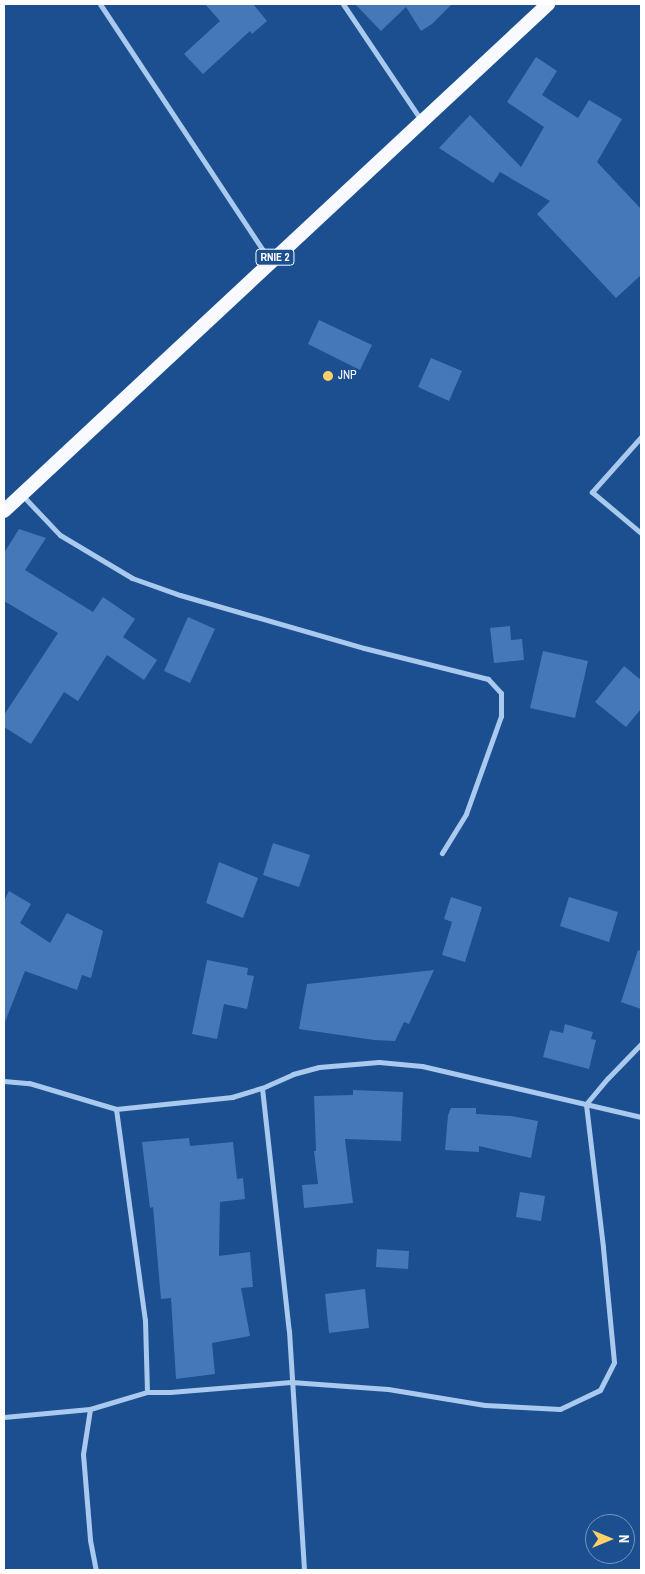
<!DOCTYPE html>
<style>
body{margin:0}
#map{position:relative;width:645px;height:1574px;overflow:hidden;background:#1b4f8f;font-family:"Archivo Narrow",sans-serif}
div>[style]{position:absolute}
.building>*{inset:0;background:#4478b7}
.minor>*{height:5px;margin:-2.5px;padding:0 2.5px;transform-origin:2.5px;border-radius:2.5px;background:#a9c9ee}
.trunk>*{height:14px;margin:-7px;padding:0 7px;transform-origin:7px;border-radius:7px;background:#f8faff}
.dots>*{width:14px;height:14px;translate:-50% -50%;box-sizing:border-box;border:2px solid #1b4f8f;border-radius:50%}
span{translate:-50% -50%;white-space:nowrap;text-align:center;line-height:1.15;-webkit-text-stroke:4px #1b4f8f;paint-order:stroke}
.shield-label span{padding:1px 4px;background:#1b4f8f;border:1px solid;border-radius:4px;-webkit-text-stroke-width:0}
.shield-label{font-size:11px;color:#fff;font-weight:700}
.poi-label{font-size:12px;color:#fff}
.left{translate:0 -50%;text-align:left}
.frame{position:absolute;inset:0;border:5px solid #fff;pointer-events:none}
.north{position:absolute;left:585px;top:1514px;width:50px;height:50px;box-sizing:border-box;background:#1b4f8f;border:1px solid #7695bc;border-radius:50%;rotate:90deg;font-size:14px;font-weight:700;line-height:20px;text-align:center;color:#fff}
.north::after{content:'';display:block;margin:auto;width:18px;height:22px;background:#ffd166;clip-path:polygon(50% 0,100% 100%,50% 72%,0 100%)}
</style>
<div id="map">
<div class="building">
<i style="clip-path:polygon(205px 4px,253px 4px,267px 21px,252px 34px,250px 31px,203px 74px,184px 54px,220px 21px)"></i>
<i style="clip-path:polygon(355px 4px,452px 4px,432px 24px,421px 31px,406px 7px,381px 31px)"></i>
<i style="clip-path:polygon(536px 57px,557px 71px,542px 95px,578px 118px,589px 100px,622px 119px,597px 162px,641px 209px,641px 275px,616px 298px,537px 214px,550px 201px,500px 172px,493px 183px,439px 148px,470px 115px,521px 167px,544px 127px,507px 102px)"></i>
<i style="clip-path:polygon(319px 320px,372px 345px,360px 370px,308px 344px)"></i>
<i style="clip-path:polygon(431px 358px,462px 371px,449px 401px,418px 387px)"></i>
<i style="clip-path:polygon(19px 529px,46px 538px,25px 570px,93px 612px,103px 597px,135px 619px,123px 637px,157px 660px,144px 680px,107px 655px,78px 701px,64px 692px,31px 744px,4px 727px,4px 715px,58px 633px,4px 601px,4px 553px)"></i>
<i style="clip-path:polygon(188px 617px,215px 629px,190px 683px,164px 671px)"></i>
<i style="clip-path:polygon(510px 626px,511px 640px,522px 639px,524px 660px,494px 663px,490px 628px)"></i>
<i style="clip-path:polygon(543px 651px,588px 661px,575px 718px,530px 708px)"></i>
<i style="clip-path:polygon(624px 666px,641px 680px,641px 709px,626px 727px,595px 702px)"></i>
<i style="clip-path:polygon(273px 843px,310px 855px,299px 887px,263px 875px)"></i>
<i style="clip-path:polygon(219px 862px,258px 878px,243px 918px,206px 903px)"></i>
<i style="clip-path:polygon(9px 891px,31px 904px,20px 923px,50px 943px,67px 913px,103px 931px,91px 978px,82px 975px,77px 990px,25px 971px,5px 1022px,4px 901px)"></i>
<i style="clip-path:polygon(451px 897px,482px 907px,465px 962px,442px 955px,452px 922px,444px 919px)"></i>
<i style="clip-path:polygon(569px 897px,618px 912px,609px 942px,560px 926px)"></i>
<i style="clip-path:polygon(638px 950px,641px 951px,641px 1009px,621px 1002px)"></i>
<i style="clip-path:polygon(207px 960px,248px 968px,247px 975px,254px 976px,247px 1009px,224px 1004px,217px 1039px,192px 1034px)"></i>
<i style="clip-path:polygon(434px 970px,409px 1024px,404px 1022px,395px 1041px,374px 1040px,299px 1029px,307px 984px)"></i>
<i style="clip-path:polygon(565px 1024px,593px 1032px,591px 1039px,596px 1040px,589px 1069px,543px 1057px,550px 1030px,563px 1033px)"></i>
<i style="clip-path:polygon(353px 1090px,403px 1092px,401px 1141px,345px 1139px,353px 1203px,304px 1208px,302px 1185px,318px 1184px,314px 1151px,316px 1151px,314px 1096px,353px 1095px)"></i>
<i style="clip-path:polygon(451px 1108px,476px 1108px,476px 1114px,511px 1116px,538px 1121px,531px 1158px,479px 1146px,479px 1152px,445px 1150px,448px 1115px)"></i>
<i style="clip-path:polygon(189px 1138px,190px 1146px,233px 1142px,237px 1179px,243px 1178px,245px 1199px,220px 1202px,219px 1256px,250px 1252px,253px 1287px,241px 1288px,250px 1336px,212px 1343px,215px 1374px,176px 1379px,171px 1298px,161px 1299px,153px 1207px,150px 1208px,142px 1142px)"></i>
<i style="clip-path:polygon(520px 1192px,545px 1196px,541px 1221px,516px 1217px)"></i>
<i style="clip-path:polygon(377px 1249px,409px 1251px,408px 1269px,376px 1267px)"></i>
<i style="clip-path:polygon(365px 1289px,369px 1328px,329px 1333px,325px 1294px)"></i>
</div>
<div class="minor">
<i style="left:100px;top:4px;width:308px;rotate:56.5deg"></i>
<i style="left:343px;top:4px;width:140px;rotate:56.1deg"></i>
<i style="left:641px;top:437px;width:74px;rotate:131.7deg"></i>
<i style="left:592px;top:492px;width:64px;rotate:39.9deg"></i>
<i style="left:22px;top:495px;width:55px;rotate:46.5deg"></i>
<i style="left:60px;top:535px;width:84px;rotate:30.8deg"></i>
<i style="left:132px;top:578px;width:51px;rotate:19.5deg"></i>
<i style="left:180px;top:595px;width:191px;rotate:16.1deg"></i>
<i style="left:364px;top:648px;width:128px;rotate:14deg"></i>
<i style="left:488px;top:679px;width:19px;rotate:47deg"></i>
<i style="left:501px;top:693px;width:23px;rotate:90deg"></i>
<i style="left:501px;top:716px;width:104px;rotate:109.7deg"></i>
<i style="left:466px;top:814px;width:46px;rotate:121.6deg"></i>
<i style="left:4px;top:1081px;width:25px;rotate:5deg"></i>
<i style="left:29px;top:1083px;width:91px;rotate:16.6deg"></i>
<i style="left:116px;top:1109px;width:117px;rotate:-5.9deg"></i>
<i style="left:232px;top:1097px;width:31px;rotate:-17deg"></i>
<i style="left:262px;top:1088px;width:34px;rotate:-24deg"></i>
<i style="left:293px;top:1074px;width:27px;rotate:-15deg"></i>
<i style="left:319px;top:1067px;width:60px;rotate:-4.8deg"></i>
<i style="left:379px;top:1062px;width:43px;rotate:5.3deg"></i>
<i style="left:422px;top:1066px;width:225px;rotate:13.1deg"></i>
<i style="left:262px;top:1088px;width:244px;rotate:83.7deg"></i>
<i style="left:289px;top:1331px;width:239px;rotate:86.4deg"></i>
<i style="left:116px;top:1109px;width:213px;rotate:82.2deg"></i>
<i style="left:145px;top:1320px;width:72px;rotate:88.4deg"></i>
<i style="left:90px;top:1409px;width:46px;rotate:98.8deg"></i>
<i style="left:83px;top:1454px;width:86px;rotate:85.3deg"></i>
<i style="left:90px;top:1540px;width:31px;rotate:79deg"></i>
<i style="left:4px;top:1417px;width:86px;rotate:-5.3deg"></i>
<i style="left:90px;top:1409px;width:59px;rotate:-16.6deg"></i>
<i style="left:147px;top:1392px;width:23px"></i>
<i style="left:170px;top:1392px;width:121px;rotate:-4.7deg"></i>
<i style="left:291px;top:1382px;width:97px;rotate:4.1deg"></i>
<i style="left:388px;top:1389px;width:98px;rotate:9.4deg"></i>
<i style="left:485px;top:1405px;width:75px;rotate:3.1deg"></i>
<i style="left:560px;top:1409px;width:44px;rotate:-25.4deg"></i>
<i style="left:600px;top:1390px;width:31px;rotate:-63deg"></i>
<i style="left:614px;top:1362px;width:116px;rotate:-95.5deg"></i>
<i style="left:603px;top:1247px;width:144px;rotate:-96.8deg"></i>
<i style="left:586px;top:1104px;width:34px;rotate:-50deg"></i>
<i style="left:608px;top:1078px;width:47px;rotate:-45.9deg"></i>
</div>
<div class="trunk">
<i style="left:4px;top:511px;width:744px;rotate:-42.98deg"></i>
</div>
<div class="dots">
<i style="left:328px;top:376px;background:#ffd166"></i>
</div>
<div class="shield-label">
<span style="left:275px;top:257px">RNIE 2</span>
</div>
<div class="poi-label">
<span class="left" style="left:338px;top:376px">JNP</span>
</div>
<div class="frame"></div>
<div class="north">N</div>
</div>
